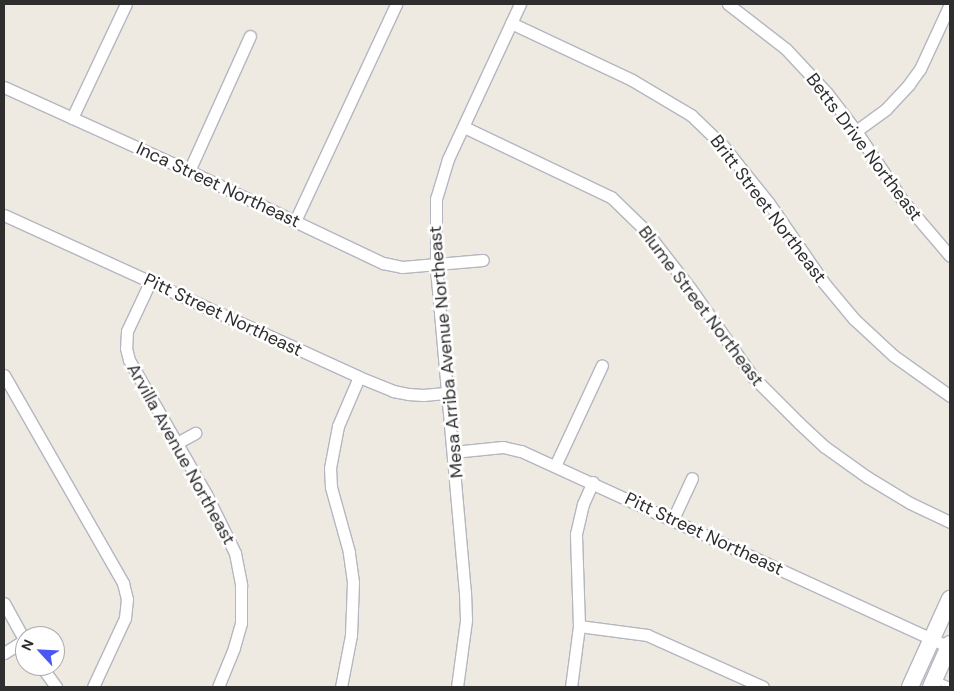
<!DOCTYPE html>
<style>
body{margin:0}
#map{position:relative;width:954px;height:691px;overflow:hidden;background:#eeeae1;font-family:"DM Sans",sans-serif}
div>[style]{position:absolute}
.roads{filter:drop-shadow(1px 0 #b4b6c0) drop-shadow(-1px 0 #b4b6c0) drop-shadow(0 1px #b4b6c0) drop-shadow(0 -1px #b4b6c0)}
.service>*{height:5.5px;margin:-2.75px;padding:0 2.75px;transform-origin:2.75px;border-radius:2.75px;background:#fff}
.minor>*{height:11px;margin:-5.5px;padding:0 5.5px;transform-origin:5.5px;border-radius:5.5px;background:#fff}
.secondary>*{height:16px;margin:-8px;padding:0 8px;transform-origin:8px;border-radius:8px;background:#fff}
span{translate:-50% -50%;white-space:nowrap;text-align:center;line-height:1.15;-webkit-text-stroke:5px #fff;paint-order:stroke}
.street-label{font-size:18px;color:#2e2e2e}
.frame{position:absolute;inset:0;border:5px solid #2e2e2e;pointer-events:none}
.north{position:absolute;left:15px;top:626px;width:50px;height:50px;box-sizing:border-box;background:#fff;border:1px solid #ababab;border-radius:50%;rotate:295deg;font-size:14px;font-weight:700;line-height:20px;text-align:center;color:#2e2e2e}
.north::after{content:'';display:block;margin:auto;width:18px;height:22px;background:#4957f3;clip-path:polygon(50% 0,100% 100%,50% 72%,0 100%)}
</style>
<div id="map">
<div class="roads">
<div class="service">
<i style="left:936px;top:680px;width:15px;rotate:23deg"></i>
</div>
<div class="minor">
<i style="left:728px;top:4px;width:73px;rotate:37.8deg"></i>
<i style="left:786px;top:49px;width:60px;rotate:47deg"></i>
<i style="left:827px;top:93px;width:48px;rotate:52.7deg"></i>
<i style="left:856px;top:131px;width:84px;rotate:56.1deg"></i>
<i style="left:903px;top:201px;width:72px;rotate:49.5deg"></i>
<i style="left:511px;top:23px;width:134px;rotate:25.2deg"></i>
<i style="left:632px;top:80px;width:69px;rotate:30.7deg"></i>
<i style="left:691px;top:115px;width:45px;rotate:44.1deg"></i>
<i style="left:723px;top:146px;width:72px;rotate:51.2deg"></i>
<i style="left:768px;top:202px;width:98px;rotate:55.3deg"></i>
<i style="left:824px;top:283px;width:47px;rotate:50.2deg"></i>
<i style="left:854px;top:319px;width:54px;rotate:42.8deg"></i>
<i style="left:894px;top:356px;width:69px;rotate:35.5deg"></i>
<i style="left:4px;top:87px;width:203px;rotate:24.4deg"></i>
<i style="left:189px;top:171px;width:215px;rotate:25.4deg"></i>
<i style="left:383px;top:263px;width:19px;rotate:12deg"></i>
<i style="left:402px;top:267px;width:81px;rotate:-4.9deg"></i>
<i style="left:72px;top:118px;width:126px;rotate:-64.7deg"></i>
<i style="left:464px;top:127px;width:163px;rotate:25.5deg"></i>
<i style="left:611px;top:197px;width:47px;rotate:44.1deg"></i>
<i style="left:645px;top:230px;width:73px;rotate:52.2deg"></i>
<i style="left:690px;top:288px;width:109px;rotate:54.7deg"></i>
<i style="left:753px;top:377px;width:65px;rotate:45deg"></i>
<i style="left:799px;top:423px;width:35px;rotate:43deg"></i>
<i style="left:825px;top:447px;width:52px;rotate:35.5deg"></i>
<i style="left:867px;top:477px;width:50px;rotate:31.2deg"></i>
<i style="left:910px;top:503px;width:44px;rotate:25.4deg"></i>
<i style="left:856px;top:131px;width:37px;rotate:-36deg"></i>
<i style="left:886px;top:109px;width:34px;rotate:-47deg"></i>
<i style="left:909px;top:84px;width:19px;rotate:-54deg"></i>
<i style="left:920px;top:69px;width:72px;rotate:-65.2deg"></i>
<i style="left:189px;top:171px;width:148px;rotate:-65.7deg"></i>
<i style="left:4px;top:215px;width:390px;rotate:24.5deg"></i>
<i style="left:359px;top:377px;width:37px;rotate:22deg"></i>
<i style="left:393px;top:391px;width:15px;rotate:11deg"></i>
<i style="left:408px;top:394px;width:15px;rotate:4deg"></i>
<i style="left:423px;top:395px;width:25px;rotate:-5deg"></i>
<i style="left:295px;top:221px;width:239px;rotate:-65deg"></i>
<i style="left:150px;top:282px;width:54px;rotate:115.1deg"></i>
<i style="left:127px;top:331px;width:17px;rotate:93deg"></i>
<i style="left:126px;top:348px;width:12px;rotate:76deg"></i>
<i style="left:129px;top:360px;width:155px;rotate:60.1deg"></i>
<i style="left:206px;top:494px;width:66px;rotate:63.8deg"></i>
<i style="left:235px;top:553px;width:33px;rotate:79deg"></i>
<i style="left:241px;top:585px;width:38px;rotate:90deg"></i>
<i style="left:241px;top:623px;width:26px;rotate:106deg"></i>
<i style="left:234px;top:648px;width:42px;rotate:112.3deg"></i>
<i style="left:4px;top:375px;width:240px;rotate:60.2deg"></i>
<i style="left:123px;top:583px;width:16px;rotate:76deg"></i>
<i style="left:127px;top:599px;width:19px;rotate:96deg"></i>
<i style="left:125px;top:618px;width:76px;rotate:114.9deg"></i>
<i style="left:177px;top:443px;width:21px;rotate:-29deg"></i>
<i style="left:453px;top:452px;width:50px;rotate:-5.7deg"></i>
<i style="left:503px;top:447px;width:18px;rotate:13deg"></i>
<i style="left:521px;top:451px;width:471px;rotate:24.6deg"></i>
<i style="left:555px;top:466px;width:111px;rotate:-65deg"></i>
<i style="left:673px;top:519px;width:45px;rotate:-65.1deg"></i>
<i style="left:4px;top:603px;width:43px;rotate:61.1deg"></i>
<i style="left:579px;top:626px;width:69px;rotate:7.5deg"></i>
<i style="left:647px;top:635px;width:127px;rotate:24.1deg"></i>
<i style="left:4px;top:653px;width:25px;rotate:-32deg"></i>
<i style="left:41px;top:666px;width:26px;rotate:54deg"></i>
<i style="left:341px;top:687px;width:53px;rotate:-79.1deg"></i>
<i style="left:351px;top:635px;width:53px;rotate:-87.8deg"></i>
<i style="left:353px;top:582px;width:30px;rotate:-98deg"></i>
<i style="left:349px;top:552px;width:67px;rotate:-105.5deg"></i>
<i style="left:331px;top:487px;width:19px;rotate:-93deg"></i>
<i style="left:330px;top:468px;width:43px;rotate:-79.2deg"></i>
<i style="left:338px;top:426px;width:53px;rotate:-66.8deg"></i>
<i style="left:457px;top:687px;width:68px;rotate:-82.3deg"></i>
<i style="left:466px;top:620px;width:27px;rotate:-92deg"></i>
<i style="left:465px;top:593px;width:329px;rotate:-95.1deg"></i>
<i style="left:436px;top:265px;width:66px;rotate:-90deg"></i>
<i style="left:436px;top:199px;width:42px;rotate:-73.3deg"></i>
<i style="left:448px;top:159px;width:171px;rotate:-65.1deg"></i>
<i style="left:571px;top:687px;width:62px;rotate:-82.5deg"></i>
<i style="left:579px;top:626px;width:92px;rotate:-91.9deg"></i>
<i style="left:576px;top:534px;width:31px;rotate:-77deg"></i>
<i style="left:583px;top:504px;width:24px;rotate:-66deg"></i>
</div>
<div class="secondary">
<i style="left:910px;top:687px;width:97px;rotate:-65.6deg"></i>
<i style="left:931px;top:687px;width:47px;rotate:-66.2deg"></i>
</div>
</div>
<div class="street-label">
<span style="left:864px;top:147px;rotate:53deg">Betts Drive Northeast</span>
<span style="left:218px;top:185px;rotate:25deg">Inca Street Northeast</span>
<span style="left:768px;top:209px;rotate:53deg">Britt Street Northeast</span>
<span style="left:701px;top:306px;rotate:53deg">Blume Street Northeast</span>
<span style="left:223px;top:315px;rotate:25deg">Pitt Street Northeast</span>
<span style="left:446px;top:352px;rotate:-95deg">Mesa Arriba Avenue Northeast</span>
<span style="left:181px;top:454px;rotate:61deg">Arvilla Avenue Northeast</span>
<span style="left:704px;top:534px;rotate:25deg">Pitt Street Northeast</span>
</div>
<div class="frame"></div>
<div class="north">N</div>
</div>
